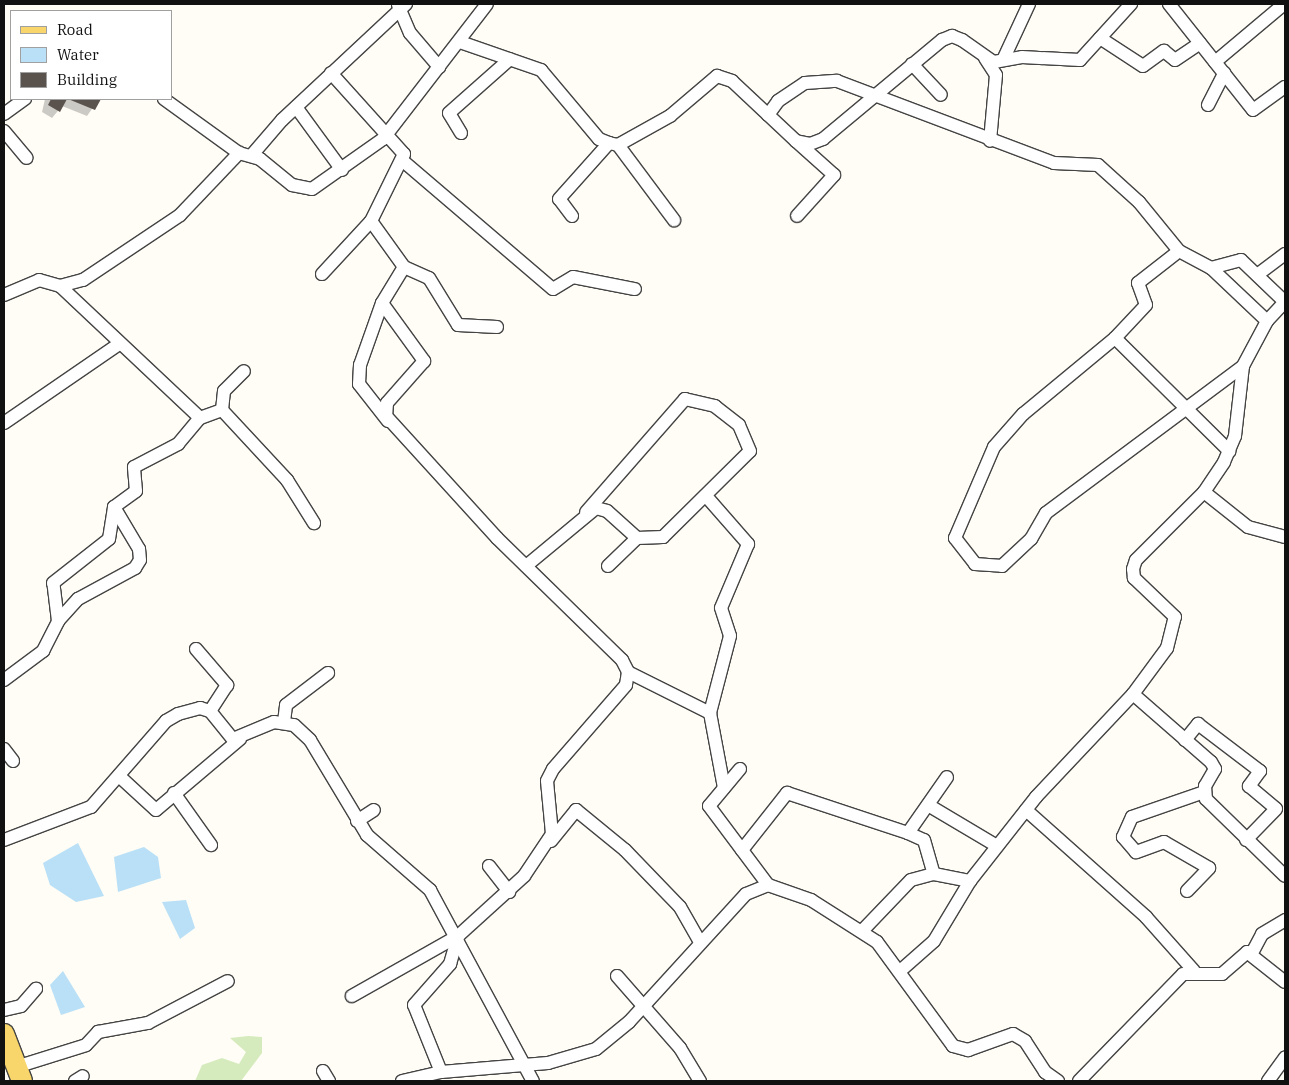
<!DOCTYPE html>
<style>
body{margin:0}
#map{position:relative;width:1289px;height:1085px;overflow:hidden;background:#fffdf5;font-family:"IBM Plex Serif",serif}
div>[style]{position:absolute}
.green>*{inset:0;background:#d5ebbd}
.water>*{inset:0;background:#b9e0f7}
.shadow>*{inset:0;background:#0003}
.building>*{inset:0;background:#5a524d}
.roads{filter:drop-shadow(1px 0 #444) drop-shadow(-1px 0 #444) drop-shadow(0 1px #444) drop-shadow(0 -1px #444)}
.street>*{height:12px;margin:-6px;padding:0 6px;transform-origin:6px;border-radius:6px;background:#fff}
.primary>*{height:20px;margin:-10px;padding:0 10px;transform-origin:10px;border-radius:10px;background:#f9d66b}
span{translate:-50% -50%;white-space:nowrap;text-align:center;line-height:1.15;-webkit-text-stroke:5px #fff;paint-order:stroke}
.frame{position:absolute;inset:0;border:5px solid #111;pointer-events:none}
.legend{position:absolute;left:10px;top:10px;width:162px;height:90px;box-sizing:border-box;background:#fff;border:1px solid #a0a0a0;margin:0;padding:6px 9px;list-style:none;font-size:15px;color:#111}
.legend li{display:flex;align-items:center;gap:10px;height:25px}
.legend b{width:25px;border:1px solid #a0a0a0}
</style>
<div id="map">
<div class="green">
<i style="clip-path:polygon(248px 1036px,262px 1037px,262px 1053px,241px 1081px,195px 1081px,202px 1065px,222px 1058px,239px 1064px,246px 1052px,230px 1038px)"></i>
</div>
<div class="water">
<i style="clip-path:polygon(78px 843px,104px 896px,76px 902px,50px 885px,43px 863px)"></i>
<i style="clip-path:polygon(144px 847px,158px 857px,161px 878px,118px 892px,114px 857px)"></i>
<i style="clip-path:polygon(186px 900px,195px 928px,180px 939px,162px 902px)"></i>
<i style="clip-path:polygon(63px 971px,85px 1007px,61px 1015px,50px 985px)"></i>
</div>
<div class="shadow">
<i style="clip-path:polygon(45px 99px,99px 99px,87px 116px,62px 106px,52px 118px,42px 112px)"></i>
</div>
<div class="building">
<i style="clip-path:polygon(51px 99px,67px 99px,60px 112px,48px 105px)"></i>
<i style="clip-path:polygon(68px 99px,101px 99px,95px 110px)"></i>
</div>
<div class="roads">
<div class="street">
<i style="left:1169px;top:4px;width:135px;rotate:51.6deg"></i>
<i style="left:1253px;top:110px;width:39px;rotate:-36deg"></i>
<i style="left:398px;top:5px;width:30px;rotate:67deg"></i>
<i style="left:410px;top:33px;width:45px;rotate:49.5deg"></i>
<i style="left:1100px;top:38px;width:51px;rotate:33.1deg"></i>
<i style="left:1143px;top:66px;width:26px;rotate:-36deg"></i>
<i style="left:1164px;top:51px;width:14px;rotate:39deg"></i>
<i style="left:1175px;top:60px;width:30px;rotate:-34deg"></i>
<i style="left:460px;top:42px;width:86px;rotate:19.1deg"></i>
<i style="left:541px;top:70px;width:90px;rotate:50deg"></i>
<i style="left:599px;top:139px;width:11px;rotate:22deg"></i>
<i style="left:609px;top:143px;width:9px;rotate:13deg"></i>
<i style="left:618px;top:145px;width:60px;rotate:-29.1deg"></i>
<i style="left:670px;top:116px;width:62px;rotate:-40.4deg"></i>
<i style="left:717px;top:76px;width:16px;rotate:18deg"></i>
<i style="left:732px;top:81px;width:88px;rotate:43.2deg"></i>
<i style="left:796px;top:141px;width:14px;rotate:12deg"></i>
<i style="left:810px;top:144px;width:14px;rotate:-21deg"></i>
<i style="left:823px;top:139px;width:155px;rotate:-39.8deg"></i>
<i style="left:942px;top:40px;width:11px;rotate:-22deg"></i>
<i style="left:952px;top:36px;width:11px;rotate:22deg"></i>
<i style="left:962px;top:40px;width:39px;rotate:35deg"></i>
<i style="left:994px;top:62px;width:28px;rotate:-10deg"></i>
<i style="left:1022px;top:57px;width:58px;rotate:3deg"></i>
<i style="left:1080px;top:60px;width:76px;rotate:-47.7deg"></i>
<i style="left:985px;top:58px;width:20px;rotate:57deg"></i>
<i style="left:996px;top:75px;width:66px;rotate:95.2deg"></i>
<i style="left:1003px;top:60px;width:62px;rotate:-65.1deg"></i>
<i style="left:1215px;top:62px;width:90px;rotate:-40deg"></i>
<i style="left:912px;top:64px;width:42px;rotate:46.9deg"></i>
<i style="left:331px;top:73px;width:109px;rotate:48deg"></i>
<i style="left:404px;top:154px;width:75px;rotate:116.2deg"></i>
<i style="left:371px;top:221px;width:57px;rotate:54.3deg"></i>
<i style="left:404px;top:267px;width:42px;rotate:121.4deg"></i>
<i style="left:382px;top:303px;width:72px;rotate:54.1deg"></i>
<i style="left:424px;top:361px;width:56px;rotate:131.4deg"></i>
<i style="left:387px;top:403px;width:13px;rotate:94deg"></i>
<i style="left:386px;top:416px;width:165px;rotate:47.7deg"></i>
<i style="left:497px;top:538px;width:175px;rotate:44.3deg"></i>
<i style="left:622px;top:660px;width:13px;rotate:63deg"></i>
<i style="left:628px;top:672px;width:13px;rotate:99deg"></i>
<i style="left:626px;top:685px;width:111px;rotate:131deg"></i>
<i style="left:553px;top:769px;width:13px;rotate:117deg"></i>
<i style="left:547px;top:781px;width:53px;rotate:84.6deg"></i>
<i style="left:552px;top:834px;width:50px;rotate:123.7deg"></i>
<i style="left:524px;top:876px;width:89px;rotate:137.7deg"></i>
<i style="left:458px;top:936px;width:122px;rotate:150.5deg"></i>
<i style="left:164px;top:99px;width:92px;rotate:35.8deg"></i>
<i style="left:239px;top:153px;width:22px;rotate:16deg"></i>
<i style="left:260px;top:159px;width:41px;rotate:39.1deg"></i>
<i style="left:292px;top:185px;width:20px;rotate:11deg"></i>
<i style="left:312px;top:189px;width:87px;rotate:-35.2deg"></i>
<i style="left:383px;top:139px;width:170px;rotate:-52.4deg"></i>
<i style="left:1208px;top:105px;width:36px;rotate:-63deg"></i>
<i style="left:296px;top:107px;width:78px;rotate:53.9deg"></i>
<i style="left:4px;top:114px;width:26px;rotate:-36deg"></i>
<i style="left:768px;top:115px;width:17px;rotate:-54deg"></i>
<i style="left:778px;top:101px;width:32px;rotate:-34deg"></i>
<i style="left:805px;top:83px;width:32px;rotate:-4deg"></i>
<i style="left:837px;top:81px;width:232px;rotate:20.7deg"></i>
<i style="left:1054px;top:163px;width:44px;rotate:2.6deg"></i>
<i style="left:1098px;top:165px;width:55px;rotate:42.1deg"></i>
<i style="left:1139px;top:202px;width:63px;rotate:50.8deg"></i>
<i style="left:1179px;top:251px;width:36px;rotate:28deg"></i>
<i style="left:1211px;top:268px;width:77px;rotate:43.4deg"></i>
<i style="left:4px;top:131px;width:35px;rotate:50deg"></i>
<i style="left:461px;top:133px;width:23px;rotate:-121deg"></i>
<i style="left:449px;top:113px;width:81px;rotate:-41.5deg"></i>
<i style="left:796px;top:141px;width:51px;rotate:41.8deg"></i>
<i style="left:834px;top:175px;width:55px;rotate:132.1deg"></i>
<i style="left:618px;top:145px;width:94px;rotate:53.3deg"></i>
<i style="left:251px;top:156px;width:48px;rotate:-49.3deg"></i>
<i style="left:282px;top:120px;width:170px;rotate:-43.1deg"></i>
<i style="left:403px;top:161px;width:197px;rotate:40.5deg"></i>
<i style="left:553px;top:289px;width:23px;rotate:-31deg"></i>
<i style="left:573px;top:277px;width:63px;rotate:11deg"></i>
<i style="left:572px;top:216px;width:21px;rotate:-127deg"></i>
<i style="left:559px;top:199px;width:75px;rotate:-48.2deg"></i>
<i style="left:1179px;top:251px;width:52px;rotate:142deg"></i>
<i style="left:1138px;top:283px;width:23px;rotate:70deg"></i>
<i style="left:1146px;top:305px;width:45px;rotate:133.2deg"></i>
<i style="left:1115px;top:338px;width:161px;rotate:44.7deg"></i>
<i style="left:404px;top:267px;width:27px;rotate:24deg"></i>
<i style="left:429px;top:278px;width:55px;rotate:58.3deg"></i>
<i style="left:458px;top:325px;width:39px;rotate:3deg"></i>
<i style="left:1211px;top:268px;width:31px;rotate:-15deg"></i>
<i style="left:1241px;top:260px;width:61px;rotate:43.7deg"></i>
<i style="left:322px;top:274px;width:72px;rotate:-47.2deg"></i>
<i style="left:1257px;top:275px;width:35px;rotate:-37deg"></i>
<i style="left:60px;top:286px;width:192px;rotate:43.3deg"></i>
<i style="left:4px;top:295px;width:38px;rotate:-23deg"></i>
<i style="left:39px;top:280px;width:22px;rotate:16deg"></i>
<i style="left:60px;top:286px;width:24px;rotate:-15deg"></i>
<i style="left:83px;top:280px;width:117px;rotate:-33.8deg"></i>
<i style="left:180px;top:215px;width:86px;rotate:-46.4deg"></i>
<i style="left:382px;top:303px;width:66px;rotate:109.5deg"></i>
<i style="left:360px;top:365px;width:19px;rotate:93deg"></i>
<i style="left:359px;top:384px;width:47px;rotate:51.9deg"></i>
<i style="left:1115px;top:338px;width:119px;rotate:140.4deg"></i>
<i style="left:1023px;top:414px;width:44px;rotate:131.3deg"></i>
<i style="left:994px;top:447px;width:99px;rotate:113.2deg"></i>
<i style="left:955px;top:538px;width:33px;rotate:52deg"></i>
<i style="left:975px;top:564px;width:27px;rotate:4deg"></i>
<i style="left:1002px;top:566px;width:40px;rotate:-43deg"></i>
<i style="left:1031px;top:539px;width:30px;rotate:-60deg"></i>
<i style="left:1046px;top:513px;width:246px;rotate:-36.7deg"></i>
<i style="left:222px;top:410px;width:96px;rotate:47.1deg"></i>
<i style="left:287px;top:480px;width:51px;rotate:57.9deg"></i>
<i style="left:4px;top:423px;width:140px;rotate:-34.5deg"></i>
<i style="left:1204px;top:492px;width:56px;rotate:38.5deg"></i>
<i style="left:1248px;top:527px;width:38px;rotate:15deg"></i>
<i style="left:706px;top:496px;width:64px;rotate:48.8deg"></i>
<i style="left:748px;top:544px;width:69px;rotate:112.9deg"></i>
<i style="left:721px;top:608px;width:29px;rotate:72deg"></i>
<i style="left:730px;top:636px;width:80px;rotate:104.6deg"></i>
<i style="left:526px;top:566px;width:91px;rotate:-39.6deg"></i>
<i style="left:596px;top:508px;width:11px;rotate:15deg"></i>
<i style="left:607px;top:511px;width:40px;rotate:42deg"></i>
<i style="left:637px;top:538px;width:26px;rotate:-2deg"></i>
<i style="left:663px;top:537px;width:122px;rotate:-44.7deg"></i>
<i style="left:750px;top:451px;width:28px;rotate:-113deg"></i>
<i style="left:739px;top:425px;width:31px;rotate:-142deg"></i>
<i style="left:715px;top:406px;width:31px;rotate:-167deg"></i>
<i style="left:685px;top:399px;width:150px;rotate:131.2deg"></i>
<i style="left:608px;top:566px;width:40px;rotate:-44deg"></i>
<i style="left:58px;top:621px;width:38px;rotate:-97deg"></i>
<i style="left:53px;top:583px;width:71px;rotate:-38.2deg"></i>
<i style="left:109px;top:539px;width:32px;rotate:-81deg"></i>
<i style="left:114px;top:507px;width:27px;rotate:-36deg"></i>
<i style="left:136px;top:491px;width:24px;rotate:-95deg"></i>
<i style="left:134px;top:467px;width:50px;rotate:-27.6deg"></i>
<i style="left:178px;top:444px;width:34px;rotate:-50deg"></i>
<i style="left:200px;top:418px;width:23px;rotate:-20deg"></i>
<i style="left:222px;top:410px;width:19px;rotate:-84deg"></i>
<i style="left:224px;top:391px;width:28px;rotate:-45deg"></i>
<i style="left:196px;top:649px;width:48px;rotate:49.3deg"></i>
<i style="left:227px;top:685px;width:31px;rotate:123deg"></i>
<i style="left:628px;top:672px;width:92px;rotate:26.6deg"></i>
<i style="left:710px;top:713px;width:76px;rotate:79.4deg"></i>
<i style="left:4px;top:680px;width:49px;rotate:-36.6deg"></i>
<i style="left:43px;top:651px;width:34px;rotate:-63deg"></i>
<i style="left:58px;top:621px;width:30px;rotate:-48deg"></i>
<i style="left:78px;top:599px;width:65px;rotate:-28.5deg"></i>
<i style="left:135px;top:568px;width:9px;rotate:-58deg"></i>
<i style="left:140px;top:560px;width:11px;rotate:-95deg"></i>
<i style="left:139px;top:549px;width:49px;rotate:-120.8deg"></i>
<i style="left:1133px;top:694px;width:103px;rotate:41.1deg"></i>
<i style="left:1211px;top:762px;width:8px;rotate:60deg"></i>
<i style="left:1215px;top:769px;width:20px;rotate:120deg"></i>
<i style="left:1205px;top:786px;width:13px;rotate:86deg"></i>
<i style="left:1206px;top:799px;width:110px;rotate:44.3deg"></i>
<i style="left:284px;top:722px;width:17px;rotate:-83deg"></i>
<i style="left:286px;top:705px;width:53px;rotate:-37.3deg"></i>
<i style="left:1185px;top:740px;width:21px;rotate:-51deg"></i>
<i style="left:1198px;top:724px;width:78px;rotate:37.2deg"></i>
<i style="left:1260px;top:771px;width:19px;rotate:126deg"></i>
<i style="left:1249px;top:786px;width:35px;rotate:40deg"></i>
<i style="left:1276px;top:809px;width:43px;rotate:134.1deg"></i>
<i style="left:4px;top:749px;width:15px;rotate:53deg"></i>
<i style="left:740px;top:769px;width:48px;rotate:130deg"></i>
<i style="left:709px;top:806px;width:99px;rotate:53.2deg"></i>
<i style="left:119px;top:776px;width:50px;rotate:42.6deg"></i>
<i style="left:156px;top:810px;width:110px;rotate:-40.2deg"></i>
<i style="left:174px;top:793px;width:64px;rotate:54.6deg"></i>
<i style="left:928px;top:805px;width:80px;rotate:30.7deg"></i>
<i style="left:1026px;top:810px;width:161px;rotate:41.7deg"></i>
<i style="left:1146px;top:917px;width:72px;rotate:48.4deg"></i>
<i style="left:357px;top:821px;width:20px;rotate:-33deg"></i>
<i style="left:908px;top:833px;width:17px;rotate:24deg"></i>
<i style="left:924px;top:840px;width:35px;rotate:74deg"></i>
<i style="left:4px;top:840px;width:93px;rotate:-20.8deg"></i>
<i style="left:91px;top:807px;width:114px;rotate:-48.9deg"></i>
<i style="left:166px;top:721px;width:14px;rotate:-30deg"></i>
<i style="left:178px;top:714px;width:23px;rotate:-15deg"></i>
<i style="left:200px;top:708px;width:10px;rotate:17deg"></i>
<i style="left:210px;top:711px;width:36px;rotate:51deg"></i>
<i style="left:233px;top:739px;width:44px;rotate:-22.5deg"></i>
<i style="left:274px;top:722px;width:20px;rotate:9deg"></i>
<i style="left:294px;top:725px;width:22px;rotate:43deg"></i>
<i style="left:310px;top:740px;width:111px;rotate:59deg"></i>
<i style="left:367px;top:835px;width:84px;rotate:41.1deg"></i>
<i style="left:430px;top:890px;width:217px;rotate:61.7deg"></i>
<i style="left:551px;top:841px;width:40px;rotate:-51deg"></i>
<i style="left:576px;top:810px;width:63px;rotate:39.2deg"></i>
<i style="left:625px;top:850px;width:79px;rotate:46deg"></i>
<i style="left:680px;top:907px;width:40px;rotate:60.3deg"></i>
<i style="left:742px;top:850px;width:73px;rotate:-51.7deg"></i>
<i style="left:787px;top:793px;width:127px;rotate:18.3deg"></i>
<i style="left:908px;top:833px;width:68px;rotate:-55.1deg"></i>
<i style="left:489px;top:866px;width:33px;rotate:52deg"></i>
<i style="left:1187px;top:891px;width:32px;rotate:-46deg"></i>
<i style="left:1209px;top:868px;width:52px;rotate:-150deg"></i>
<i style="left:1164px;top:842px;width:30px;rotate:160deg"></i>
<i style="left:1136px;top:852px;width:20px;rotate:-131deg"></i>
<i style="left:1123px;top:837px;width:22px;rotate:-66deg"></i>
<i style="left:1132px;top:817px;width:76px;rotate:-19.1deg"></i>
<i style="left:863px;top:930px;width:69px;rotate:-46.2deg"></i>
<i style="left:911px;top:880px;width:24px;rotate:-15deg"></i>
<i style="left:934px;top:874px;width:37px;rotate:11deg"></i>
<i style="left:1252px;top:953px;width:21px;rotate:-62deg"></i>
<i style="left:1262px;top:934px;width:27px;rotate:-31deg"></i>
<i style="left:900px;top:971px;width:45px;rotate:-41.4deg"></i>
<i style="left:934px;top:941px;width:70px;rotate:-59deg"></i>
<i style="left:970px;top:881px;width:107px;rotate:-51.8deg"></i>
<i style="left:1036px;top:797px;width:141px;rotate:-46.7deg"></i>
<i style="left:1133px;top:694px;width:57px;rotate:-53.5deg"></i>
<i style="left:1167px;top:648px;width:32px;rotate:-76deg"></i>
<i style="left:1175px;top:617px;width:57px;rotate:-136.4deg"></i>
<i style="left:1134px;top:578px;width:9px;rotate:-96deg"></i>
<i style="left:1133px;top:569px;width:9px;rotate:-72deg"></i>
<i style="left:1136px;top:560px;width:96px;rotate:-45deg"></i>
<i style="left:1204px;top:492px;width:36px;rotate:-56deg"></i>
<i style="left:1224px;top:462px;width:28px;rotate:-67deg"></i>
<i style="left:1235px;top:436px;width:70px;rotate:-83.5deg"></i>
<i style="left:1243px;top:366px;width:51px;rotate:-61.9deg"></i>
<i style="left:1267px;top:321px;width:26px;rotate:-47deg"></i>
<i style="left:617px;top:976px;width:96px;rotate:48.8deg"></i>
<i style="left:680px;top:1048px;width:39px;rotate:59deg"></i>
<i style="left:4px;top:1010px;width:17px;rotate:-13deg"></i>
<i style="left:21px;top:1006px;width:23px;rotate:-49deg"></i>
<i style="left:16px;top:1067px;width:73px;rotate:-17.4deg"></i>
<i style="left:86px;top:1045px;width:18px;rotate:-47deg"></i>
<i style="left:98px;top:1032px;width:51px;rotate:-10.2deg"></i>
<i style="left:148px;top:1023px;width:90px;rotate:-27.7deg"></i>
<i style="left:323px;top:1071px;width:12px;rotate:59deg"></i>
<i style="left:441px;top:1072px;width:72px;rotate:-111.9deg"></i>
<i style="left:414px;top:1005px;width:55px;rotate:-48.7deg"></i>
<i style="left:450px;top:964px;width:29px;rotate:-74deg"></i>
<i style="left:75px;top:1081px;width:9px;rotate:-32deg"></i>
<i style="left:402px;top:1081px;width:40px;rotate:-13deg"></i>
<i style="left:441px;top:1072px;width:107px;rotate:-4.8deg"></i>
<i style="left:548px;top:1063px;width:50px;rotate:-16.3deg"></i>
<i style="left:596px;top:1049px;width:43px;rotate:-39.3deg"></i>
<i style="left:629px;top:1022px;width:173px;rotate:-47.6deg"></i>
<i style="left:746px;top:894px;width:24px;rotate:-22deg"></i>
<i style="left:768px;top:885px;width:46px;rotate:19.2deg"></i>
<i style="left:811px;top:900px;width:78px;rotate:32.5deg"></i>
<i style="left:877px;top:942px;width:129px;rotate:53.8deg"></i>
<i style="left:953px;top:1046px;width:16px;rotate:15deg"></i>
<i style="left:968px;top:1050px;width:48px;rotate:-19.6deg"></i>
<i style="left:1013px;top:1034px;width:14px;rotate:30deg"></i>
<i style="left:1025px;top:1041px;width:37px;rotate:57deg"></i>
<i style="left:1045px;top:1072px;width:16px;rotate:35deg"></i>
<i style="left:1079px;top:1081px;width:149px;rotate:-45.8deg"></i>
<i style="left:1183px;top:974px;width:39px"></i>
<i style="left:1222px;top:974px;width:33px;rotate:-41deg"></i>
<i style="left:1247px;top:952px;width:48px;rotate:38.3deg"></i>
<i style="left:1268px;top:1081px;width:29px;rotate:-54deg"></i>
</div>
<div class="primary">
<i style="left:4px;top:1034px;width:50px;rotate:69deg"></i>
</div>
</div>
<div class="frame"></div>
<ul class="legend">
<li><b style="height:6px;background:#f9d66b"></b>Road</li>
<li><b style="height:14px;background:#b9e0f7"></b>Water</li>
<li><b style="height:14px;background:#5a524d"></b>Building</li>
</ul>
</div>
